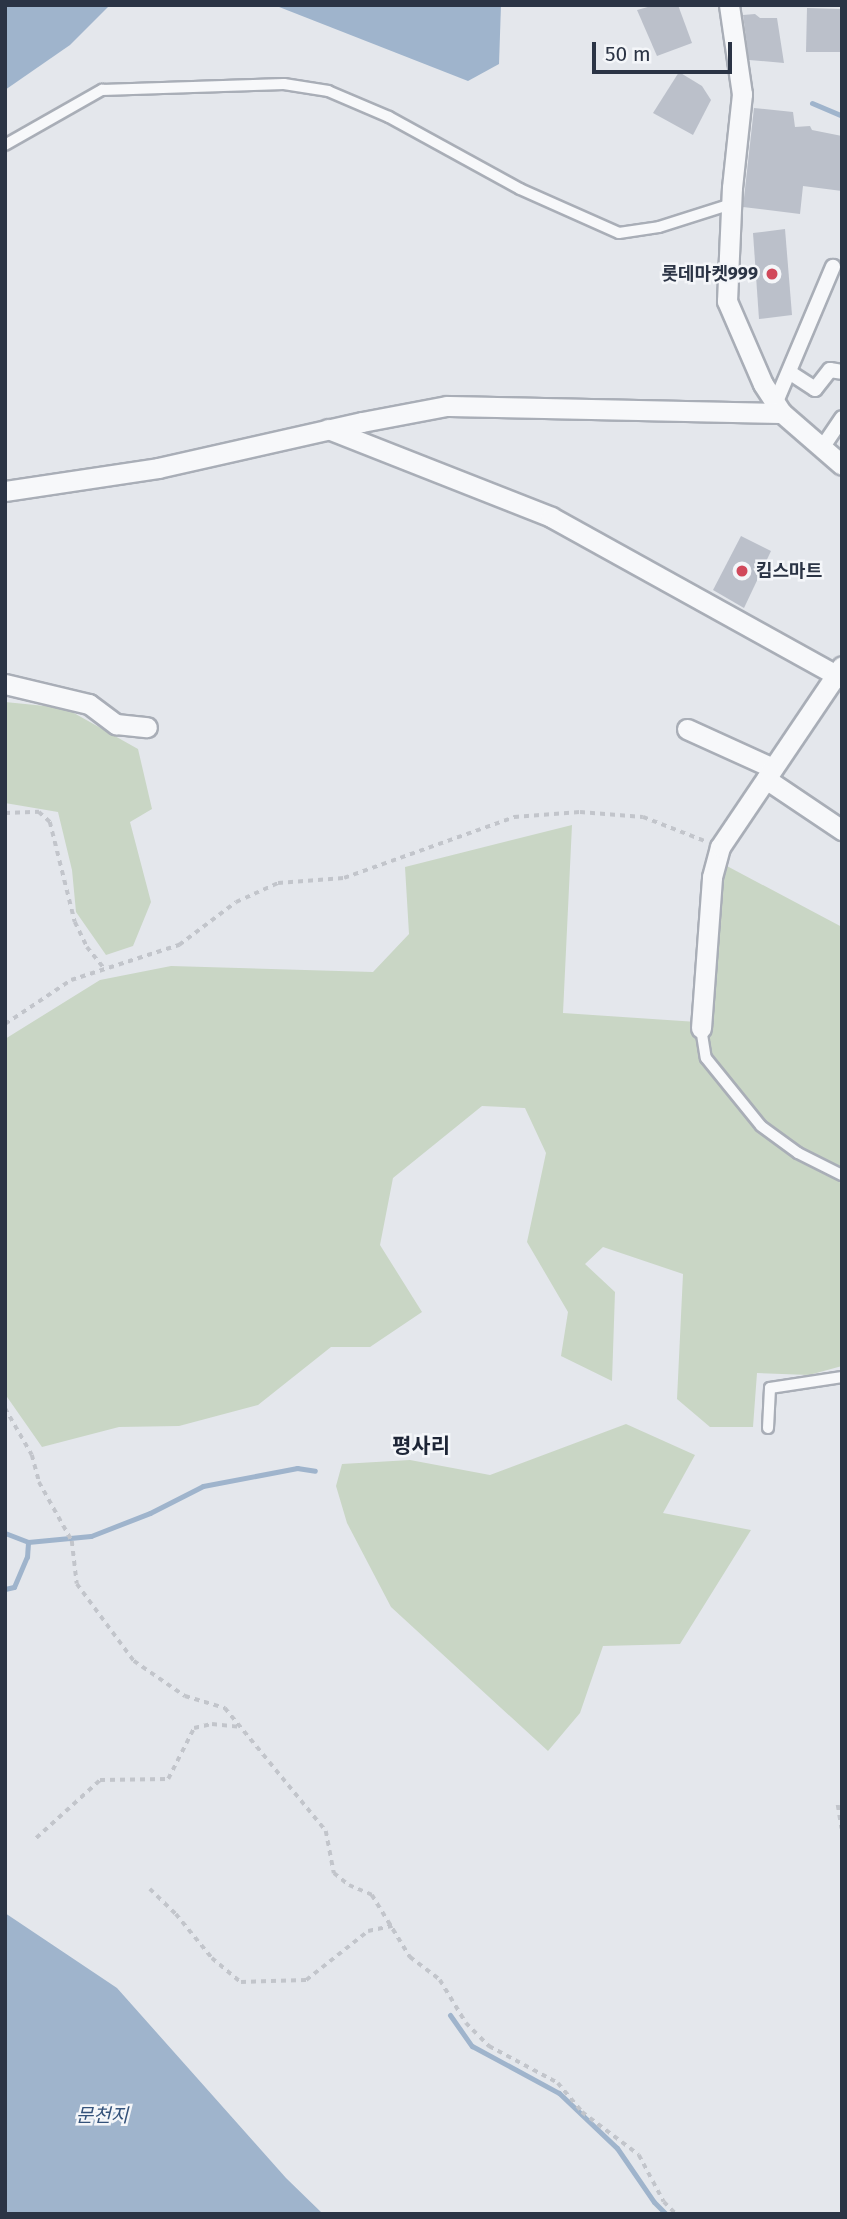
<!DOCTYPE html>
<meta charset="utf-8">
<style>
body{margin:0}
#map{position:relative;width:847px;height:2219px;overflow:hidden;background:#e4e7ec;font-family:"Fira Sans","Noto Sans KR",sans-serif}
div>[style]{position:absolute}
.green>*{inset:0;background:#c9d6c5}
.water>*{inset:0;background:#9fb4cc}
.stream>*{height:5px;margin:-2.5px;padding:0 2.5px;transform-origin:2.5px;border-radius:2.5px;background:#9fb4cc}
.building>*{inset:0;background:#bbc0ca}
.path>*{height:3.5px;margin-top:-1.75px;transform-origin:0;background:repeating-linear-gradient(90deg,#c2c5cb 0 5px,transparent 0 10px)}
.roads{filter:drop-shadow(2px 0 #a9aeb7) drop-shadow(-2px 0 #a9aeb7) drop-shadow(0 2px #a9aeb7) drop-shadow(0 -2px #a9aeb7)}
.service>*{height:10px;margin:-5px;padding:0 5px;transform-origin:5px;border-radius:5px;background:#f7f8fa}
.pedestrian>*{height:14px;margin:-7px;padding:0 7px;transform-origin:7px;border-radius:7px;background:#f7f8fa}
.minor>*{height:19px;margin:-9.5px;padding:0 9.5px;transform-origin:9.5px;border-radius:9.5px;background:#f7f8fa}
.dots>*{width:19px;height:19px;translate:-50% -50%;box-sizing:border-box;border:4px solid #f4f6f9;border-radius:50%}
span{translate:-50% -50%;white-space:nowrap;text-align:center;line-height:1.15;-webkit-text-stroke:5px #f4f6f9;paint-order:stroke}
.poi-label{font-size:18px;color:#2b3445;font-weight:700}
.right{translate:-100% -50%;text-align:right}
.left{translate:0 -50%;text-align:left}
.water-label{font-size:19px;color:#34527a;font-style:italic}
.quarter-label{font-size:21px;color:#1d2536;font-weight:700}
.frame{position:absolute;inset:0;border:7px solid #2b3445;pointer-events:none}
.scale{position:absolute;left:592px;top:42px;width:140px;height:32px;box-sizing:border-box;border:4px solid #2b3445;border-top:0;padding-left:9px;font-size:21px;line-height:24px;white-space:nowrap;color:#2b3445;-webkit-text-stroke:5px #f4f6f9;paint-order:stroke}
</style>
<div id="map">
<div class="green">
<i style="clip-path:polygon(5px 702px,65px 708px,138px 749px,152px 809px,130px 822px,151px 902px,133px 946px,106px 955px,76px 912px,72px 870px,58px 812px,5px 803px)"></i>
<i style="clip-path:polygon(572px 825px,563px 1013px,712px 1023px,725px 865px,842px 927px,842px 1366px,809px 1375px,757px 1373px,753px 1427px,710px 1427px,677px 1399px,683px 1274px,603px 1247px,585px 1264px,615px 1292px,612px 1381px,561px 1356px,568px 1312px,527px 1242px,546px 1153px,525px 1108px,482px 1106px,393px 1178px,380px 1245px,422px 1312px,370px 1347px,331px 1347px,258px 1405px,179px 1426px,119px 1427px,42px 1447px,5px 1394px,5px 1039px,100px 980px,171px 966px,373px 972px,409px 934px,405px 867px)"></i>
<i style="clip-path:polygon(626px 1424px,695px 1455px,663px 1513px,751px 1530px,680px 1644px,603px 1646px,580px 1713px,548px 1751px,391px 1607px,347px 1523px,336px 1486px,342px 1464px,410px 1460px,490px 1475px)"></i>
</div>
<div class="water">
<i style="clip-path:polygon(5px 5px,110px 5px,70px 45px,5px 90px)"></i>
<i style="clip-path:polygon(274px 5px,501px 5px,499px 64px,468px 81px)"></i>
<i style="clip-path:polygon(5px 1913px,117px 1988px,286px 2178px,323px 2214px,5px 2214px)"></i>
</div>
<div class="stream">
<i style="left:812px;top:103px;width:33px;rotate:23deg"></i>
<i style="left:5px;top:1533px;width:25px;rotate:21deg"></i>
<i style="left:28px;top:1542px;width:63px;rotate:-5.4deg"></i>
<i style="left:91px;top:1536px;width:63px;rotate:-21.3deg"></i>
<i style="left:150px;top:1513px;width:59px;rotate:-27deg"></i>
<i style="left:203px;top:1486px;width:96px;rotate:-10.8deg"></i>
<i style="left:297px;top:1468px;width:18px;rotate:9deg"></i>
<i style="left:5px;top:1589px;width:9px;rotate:-13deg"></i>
<i style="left:14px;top:1587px;width:33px;rotate:-67deg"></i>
<i style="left:27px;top:1557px;width:15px;rotate:-86deg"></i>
<i style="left:450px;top:2015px;width:38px;rotate:55deg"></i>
<i style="left:472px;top:2046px;width:99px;rotate:28.4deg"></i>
<i style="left:559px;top:2093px;width:80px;rotate:43.5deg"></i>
<i style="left:617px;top:2148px;width:65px;rotate:55.6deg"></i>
<i style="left:654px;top:2202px;width:17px;rotate:45deg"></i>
</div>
<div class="building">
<i style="clip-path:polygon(655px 5px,678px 5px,692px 43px,657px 56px,637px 10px)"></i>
<i style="clip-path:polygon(807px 8px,842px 9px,842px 52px,806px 52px)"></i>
<i style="clip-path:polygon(755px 14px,760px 18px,777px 18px,784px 63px,749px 60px,743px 15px)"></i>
<i style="clip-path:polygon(679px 72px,702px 86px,711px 100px,693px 135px,653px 113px)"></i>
<i style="clip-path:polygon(754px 108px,793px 112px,795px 127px,810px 126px,812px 130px,842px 136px,842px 191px,803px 186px,800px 214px,743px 207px)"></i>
<i style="clip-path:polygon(785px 229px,792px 315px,759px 319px,753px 233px)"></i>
<i style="clip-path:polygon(741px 536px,771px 551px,744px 608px,713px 590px)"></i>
</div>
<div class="path">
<i style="left:5px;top:813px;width:34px;rotate:-2deg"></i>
<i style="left:39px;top:812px;width:15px;rotate:42deg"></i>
<i style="left:50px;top:822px;width:103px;rotate:76deg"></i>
<i style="left:75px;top:922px;width:28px;rotate:64deg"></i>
<i style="left:87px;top:947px;width:28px;rotate:51deg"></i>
<i style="left:5px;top:1024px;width:79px;rotate:-33.7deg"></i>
<i style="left:71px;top:980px;width:114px;rotate:-18deg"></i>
<i style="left:179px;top:945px;width:71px;rotate:-37deg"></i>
<i style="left:236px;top:902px;width:46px;rotate:-24.3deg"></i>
<i style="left:278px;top:883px;width:66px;rotate:-4.3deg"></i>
<i style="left:344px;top:878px;width:181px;rotate:-19.7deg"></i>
<i style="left:514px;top:817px;width:66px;rotate:-4.3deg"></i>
<i style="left:580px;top:812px;width:63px;rotate:4.5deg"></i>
<i style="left:643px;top:817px;width:66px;rotate:21.2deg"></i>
<i style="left:5px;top:1408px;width:54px;rotate:60.1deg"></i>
<i style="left:32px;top:1455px;width:28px;rotate:75deg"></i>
<i style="left:39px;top:1482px;width:68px;rotate:60.8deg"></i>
<i style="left:72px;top:1541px;width:43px;rotate:83.4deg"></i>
<i style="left:77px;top:1584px;width:96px;rotate:53.5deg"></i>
<i style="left:134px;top:1661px;width:62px;rotate:34.5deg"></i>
<i style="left:185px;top:1696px;width:42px;rotate:16.7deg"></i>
<i style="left:225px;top:1708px;width:159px;rotate:50.6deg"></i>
<i style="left:326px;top:1831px;width:43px;rotate:79.2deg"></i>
<i style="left:334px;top:1873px;width:19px;rotate:39deg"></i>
<i style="left:349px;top:1885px;width:25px;rotate:23deg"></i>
<i style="left:372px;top:1895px;width:73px;rotate:58.5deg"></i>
<i style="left:410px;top:1957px;width:38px;rotate:37deg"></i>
<i style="left:440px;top:1980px;width:50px;rotate:58.8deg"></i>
<i style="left:466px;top:2023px;width:33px;rotate:45deg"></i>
<i style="left:489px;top:2046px;width:78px;rotate:28.2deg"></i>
<i style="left:558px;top:2083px;width:38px;rotate:50deg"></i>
<i style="left:582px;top:2112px;width:71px;rotate:37deg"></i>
<i style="left:639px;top:2155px;width:53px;rotate:62deg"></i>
<i style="left:664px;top:2202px;width:17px;rotate:45deg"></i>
<i style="left:838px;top:1805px;width:24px;rotate:81deg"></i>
<i style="left:36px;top:1838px;width:86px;rotate:-42.2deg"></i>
<i style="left:100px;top:1780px;width:68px;rotate:-0.8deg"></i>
<i style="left:168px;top:1779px;width:57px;rotate:-63deg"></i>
<i style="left:194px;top:1728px;width:18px;rotate:-13deg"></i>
<i style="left:212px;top:1724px;width:30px;rotate:6deg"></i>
<i style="left:150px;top:1889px;width:36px;rotate:44deg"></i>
<i style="left:176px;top:1914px;width:57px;rotate:50.7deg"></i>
<i style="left:212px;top:1958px;width:38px;rotate:40deg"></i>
<i style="left:241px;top:1982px;width:65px;rotate:-1.8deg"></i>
<i style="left:306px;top:1980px;width:79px;rotate:-38.3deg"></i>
<i style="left:368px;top:1931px;width:25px;rotate:-12deg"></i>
</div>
<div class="roads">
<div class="service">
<i style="left:5px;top:145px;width:112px;rotate:-29.6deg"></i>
<i style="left:102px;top:90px;width:182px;rotate:-1.9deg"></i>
<i style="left:284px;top:84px;width:45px;rotate:9deg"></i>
<i style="left:328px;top:91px;width:66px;rotate:23.1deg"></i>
<i style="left:389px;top:117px;width:149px;rotate:28.8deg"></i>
<i style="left:520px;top:189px;width:108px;rotate:24deg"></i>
<i style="left:619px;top:233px;width:40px;rotate:-8.5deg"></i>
<i style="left:659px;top:227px;width:76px;rotate:-17.7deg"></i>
<i style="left:701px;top:1028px;width:30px;rotate:81deg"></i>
<i style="left:706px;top:1058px;width:87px;rotate:51deg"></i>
<i style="left:761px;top:1126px;width:46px;rotate:36.1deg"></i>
<i style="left:798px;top:1153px;width:49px;rotate:26.6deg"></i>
<i style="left:768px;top:1428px;width:40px;rotate:-87.1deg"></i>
<i style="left:770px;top:1388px;width:73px;rotate:-8.7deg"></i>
</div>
<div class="pedestrian">
<i style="left:789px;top:372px;width:31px;rotate:33deg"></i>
<i style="left:815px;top:389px;width:24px;rotate:-52deg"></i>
<i style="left:830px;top:370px;width:12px;rotate:9deg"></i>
<i style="left:775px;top:404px;width:149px;rotate:-67.1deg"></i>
<i style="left:822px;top:448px;width:36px;rotate:-56deg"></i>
</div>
<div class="minor">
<i style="left:729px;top:5px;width:90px;rotate:81.7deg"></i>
<i style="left:742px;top:94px;width:94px;rotate:96.1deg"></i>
<i style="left:732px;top:187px;width:114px;rotate:92.5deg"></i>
<i style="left:727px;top:301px;width:90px;rotate:66.6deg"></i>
<i style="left:763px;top:384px;width:35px;rotate:57deg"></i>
<i style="left:782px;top:413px;width:79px;rotate:40.9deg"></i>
<i style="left:328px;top:429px;width:240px;rotate:21.5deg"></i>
<i style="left:551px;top:517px;width:333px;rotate:29deg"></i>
<i style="left:5px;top:491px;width:155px;rotate:-8.5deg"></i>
<i style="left:158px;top:468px;width:209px;rotate:-12.7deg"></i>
<i style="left:362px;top:422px;width:86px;rotate:-10.7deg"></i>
<i style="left:447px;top:406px;width:335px;rotate:1.2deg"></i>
<i style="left:5px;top:684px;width:86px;rotate:13.4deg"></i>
<i style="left:89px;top:704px;width:34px;rotate:37deg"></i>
<i style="left:116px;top:724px;width:31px;rotate:6deg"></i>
<i style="left:687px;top:729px;width:94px;rotate:24.4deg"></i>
<i style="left:766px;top:779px;width:92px;rotate:33.9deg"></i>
<i style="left:701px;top:1028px;width:151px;rotate:-85.8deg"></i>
<i style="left:712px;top:877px;width:31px;rotate:-75deg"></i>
<i style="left:720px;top:847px;width:218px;rotate:-56deg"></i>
</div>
</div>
<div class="dots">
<i style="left:772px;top:274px;background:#d1495b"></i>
<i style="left:742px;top:571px;background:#d1495b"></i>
</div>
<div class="poi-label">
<span class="right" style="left:758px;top:274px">롯데마켓999</span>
<span class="left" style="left:756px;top:571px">킴스마트</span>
</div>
<div class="water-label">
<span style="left:102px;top:2116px">문천지</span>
</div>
<div class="quarter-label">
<span style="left:421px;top:1446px">평사리</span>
</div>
<div class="frame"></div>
<div class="scale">50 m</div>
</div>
